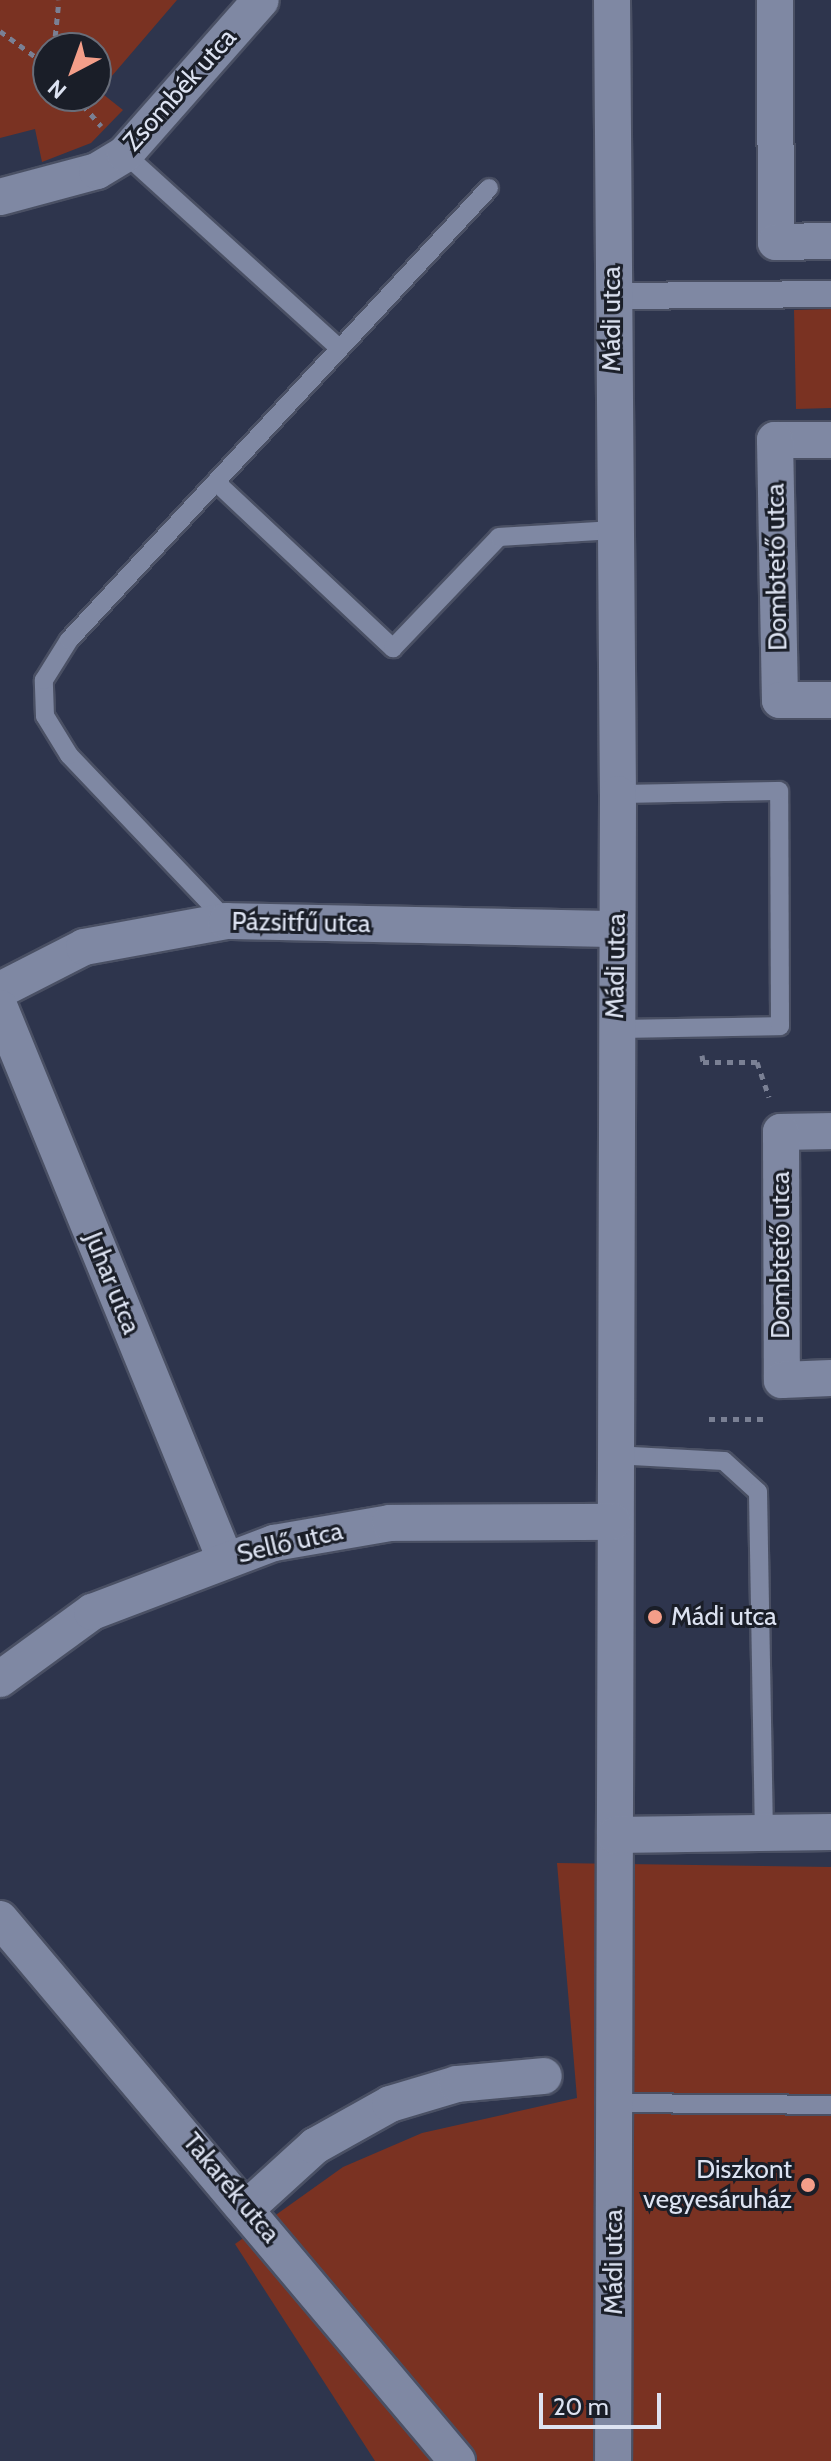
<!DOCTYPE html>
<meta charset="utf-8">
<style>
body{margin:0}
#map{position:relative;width:831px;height:2461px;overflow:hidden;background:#2e354d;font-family:Cabin,sans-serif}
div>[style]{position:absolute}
.green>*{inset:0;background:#7a3222}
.path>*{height:5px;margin-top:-2.5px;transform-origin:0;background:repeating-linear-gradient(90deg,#7a8094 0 6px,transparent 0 12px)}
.roads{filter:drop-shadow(2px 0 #4a5064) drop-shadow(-2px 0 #4a5064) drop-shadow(0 2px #4a5064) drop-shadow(0 -2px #4a5064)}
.service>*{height:18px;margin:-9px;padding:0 9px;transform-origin:9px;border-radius:9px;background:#7f88a3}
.pedestrian>*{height:26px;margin:-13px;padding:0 13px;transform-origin:13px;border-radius:13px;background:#7f88a3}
.minor>*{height:36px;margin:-18px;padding:0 18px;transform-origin:18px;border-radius:18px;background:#7f88a3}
.dots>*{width:22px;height:22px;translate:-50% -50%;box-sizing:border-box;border:4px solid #1a1e28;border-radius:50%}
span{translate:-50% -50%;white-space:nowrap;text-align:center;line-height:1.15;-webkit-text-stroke:6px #1a1e28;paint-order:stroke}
.street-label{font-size:26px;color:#dde3f2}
.poi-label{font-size:26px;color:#dde3f2}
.left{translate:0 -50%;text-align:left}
.right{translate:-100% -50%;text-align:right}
.north{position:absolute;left:32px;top:32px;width:80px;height:80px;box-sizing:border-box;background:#1a1e28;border:2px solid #686d79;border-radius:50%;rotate:221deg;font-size:22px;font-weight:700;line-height:32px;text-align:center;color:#dde3f2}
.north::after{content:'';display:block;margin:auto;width:28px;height:36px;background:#f49e89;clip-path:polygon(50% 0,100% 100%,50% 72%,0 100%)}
.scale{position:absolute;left:539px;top:2393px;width:122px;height:36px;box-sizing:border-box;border:4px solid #dde3f2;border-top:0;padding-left:10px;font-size:24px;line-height:28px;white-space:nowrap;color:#dde3f2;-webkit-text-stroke:6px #1a1e28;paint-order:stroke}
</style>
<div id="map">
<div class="green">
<i style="clip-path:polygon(evenodd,0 0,177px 0,99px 91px,123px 110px,91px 143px,42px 162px,35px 129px,0 138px,0 0,96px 48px,96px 96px,48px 96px,48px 48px,96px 48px)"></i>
<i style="clip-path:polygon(831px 309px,831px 408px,796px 409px,794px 310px)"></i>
<i style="clip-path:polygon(557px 1863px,831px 1867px,831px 2461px,375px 2461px,235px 2244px,343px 2167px,422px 2133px,577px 2098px)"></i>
</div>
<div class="path">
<i style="left:0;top:31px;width:59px;rotate:36.1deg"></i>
<i style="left:54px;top:48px;width:48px;rotate:-84.1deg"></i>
<i style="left:75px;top:96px;width:40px;rotate:49deg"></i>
<i style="left:702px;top:1055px;width:7px;rotate:82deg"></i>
<i style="left:703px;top:1062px;width:54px"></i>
<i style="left:757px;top:1062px;width:37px;rotate:71deg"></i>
<i style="left:709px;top:1419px;width:56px"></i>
</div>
<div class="roads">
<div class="service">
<i style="left:125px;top:154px;width:289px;rotate:42.2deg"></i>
<i style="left:216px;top:482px;width:243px;rotate:43.2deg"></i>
<i style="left:393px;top:648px;width:153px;rotate:-46.3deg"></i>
<i style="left:499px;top:537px;width:115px;rotate:-3.5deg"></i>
<i style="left:227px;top:921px;width:229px;rotate:-133.6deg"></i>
<i style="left:69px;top:755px;width:46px;rotate:-121.6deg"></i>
<i style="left:45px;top:716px;width:36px;rotate:-92deg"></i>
<i style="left:44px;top:680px;width:47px;rotate:-58deg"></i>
<i style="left:69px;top:640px;width:617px;rotate:-47.1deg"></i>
<i style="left:615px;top:1029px;width:165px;rotate:-1deg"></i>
<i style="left:780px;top:1026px;width:235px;rotate:-90.2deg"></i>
<i style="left:779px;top:791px;width:161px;rotate:178.9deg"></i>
<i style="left:614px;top:1455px;width:110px;rotate:3.1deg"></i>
<i style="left:724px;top:1461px;width:46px;rotate:42.4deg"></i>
<i style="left:758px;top:1492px;width:340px;rotate:89deg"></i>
<i style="left:614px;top:2103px;width:217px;rotate:0.5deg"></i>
</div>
<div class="pedestrian">
<i style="left:612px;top:296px;width:219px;rotate:-0.5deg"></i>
</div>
<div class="minor">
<i style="left:612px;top:0;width:794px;rotate:89.57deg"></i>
<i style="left:618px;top:794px;width:1667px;rotate:90.17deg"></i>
<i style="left:775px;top:0;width:242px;rotate:89.8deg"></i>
<i style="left:776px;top:242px;width:55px;rotate:-1deg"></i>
<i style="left:0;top:197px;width:100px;rotate:-15deg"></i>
<i style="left:97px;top:171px;width:33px;rotate:-31deg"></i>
<i style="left:125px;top:154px;width:205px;rotate:-48.6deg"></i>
<i style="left:831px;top:440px;width:56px;rotate:180deg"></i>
<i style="left:775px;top:440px;width:260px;rotate:88.9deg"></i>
<i style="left:780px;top:700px;width:51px"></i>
<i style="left:0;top:990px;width:94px;rotate:-27.1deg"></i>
<i style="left:84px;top:947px;width:145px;rotate:-10.3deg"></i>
<i style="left:227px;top:921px;width:389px;rotate:1.2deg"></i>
<i style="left:0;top:1008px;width:595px;rotate:67.79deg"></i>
<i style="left:831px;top:1131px;width:50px;rotate:178.9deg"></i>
<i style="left:781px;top:1132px;width:248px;rotate:89.8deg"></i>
<i style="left:782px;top:1380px;width:49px;rotate:-2.3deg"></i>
<i style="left:0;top:1679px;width:114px;rotate:-36.1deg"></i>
<i style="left:92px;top:1612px;width:195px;rotate:-20.8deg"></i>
<i style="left:274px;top:1543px;width:118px;rotate:-9.8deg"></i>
<i style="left:390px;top:1523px;width:223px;rotate:-0.3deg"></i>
<i style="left:615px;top:1835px;width:216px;rotate:-0.8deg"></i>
<i style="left:0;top:1919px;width:709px;rotate:49.86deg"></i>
<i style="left:248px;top:2207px;width:91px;rotate:-42.3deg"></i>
<i style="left:315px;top:2146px;width:86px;rotate:-29.2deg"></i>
<i style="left:390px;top:2104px;width:70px;rotate:-16.6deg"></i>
<i style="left:457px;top:2084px;width:87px;rotate:-5.3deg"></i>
</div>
</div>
<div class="dots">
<i style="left:655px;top:1617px;background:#f49e89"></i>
<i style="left:808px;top:2185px;background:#f49e89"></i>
</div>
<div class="street-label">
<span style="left:180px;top:90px;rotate:-48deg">Zsombék utca</span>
<span style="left:612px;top:319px;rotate:-90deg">Mádi utca</span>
<span style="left:777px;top:567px;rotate:-91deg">Dombtető utca</span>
<span style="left:301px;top:923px;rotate:1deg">Pázsitfű utca</span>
<span style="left:616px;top:966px;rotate:-89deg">Mádi utca</span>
<span style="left:781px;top:1255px;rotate:-90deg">Dombtető utca</span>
<span style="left:112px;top:1283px;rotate:68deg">Juhar utca</span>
<span style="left:290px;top:1543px;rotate:-13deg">Sellő utca</span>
<span style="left:231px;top:2188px;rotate:50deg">Takarék utca</span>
<span style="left:614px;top:2262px;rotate:-90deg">Mádi utca</span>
</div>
<div class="poi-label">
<span class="left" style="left:671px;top:1617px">Mádi utca</span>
<span class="right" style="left:792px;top:2185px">Diszkont<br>vegyesáruház</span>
</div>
<div class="north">N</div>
<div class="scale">20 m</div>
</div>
